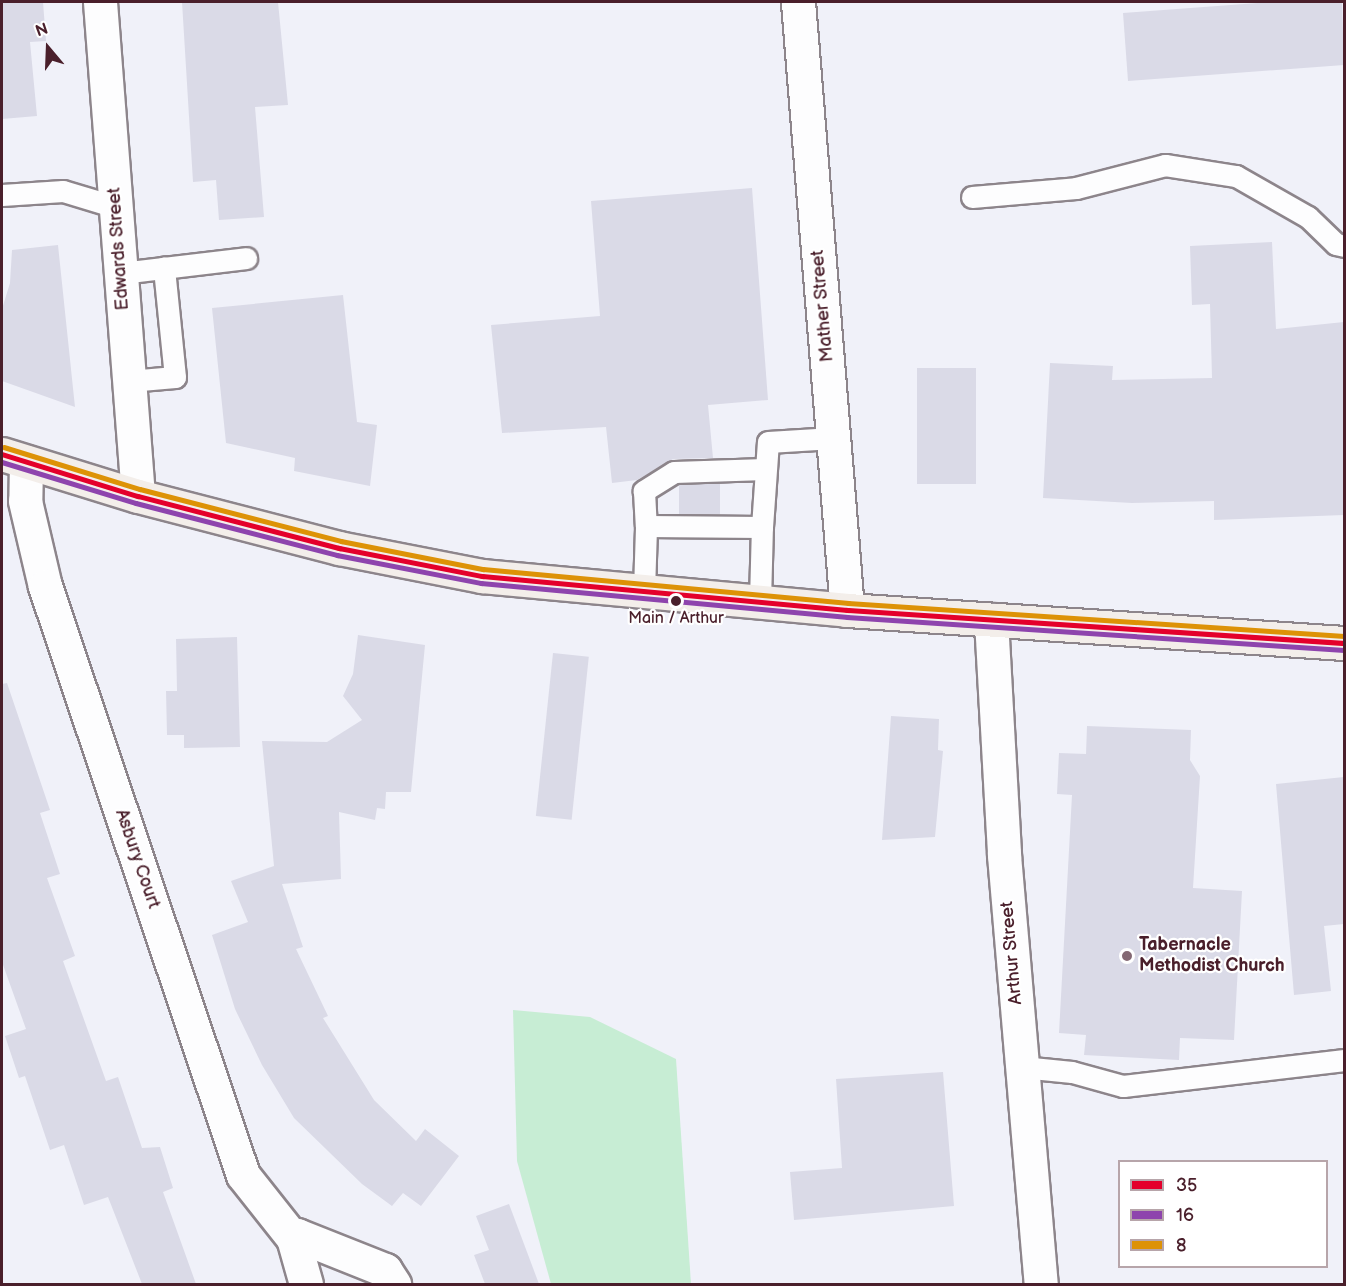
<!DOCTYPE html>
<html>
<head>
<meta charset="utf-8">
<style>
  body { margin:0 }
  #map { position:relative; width:1346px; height:1286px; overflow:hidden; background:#f0f1f9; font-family:"Balsamiq Sans",sans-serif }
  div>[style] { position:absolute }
  .green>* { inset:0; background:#c7edd4 }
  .building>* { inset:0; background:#dadae7; transform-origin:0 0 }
  .roads { filter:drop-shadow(2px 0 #8d858b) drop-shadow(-2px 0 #8d858b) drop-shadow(0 2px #8d858b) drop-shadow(0 -2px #8d858b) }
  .lane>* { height:21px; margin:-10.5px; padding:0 10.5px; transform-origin:10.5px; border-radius:10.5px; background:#fdfdfe }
  .street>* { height:33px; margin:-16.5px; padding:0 16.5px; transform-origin:16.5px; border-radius:16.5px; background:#fdfdfe }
  .primary>* { height:33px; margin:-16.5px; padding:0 16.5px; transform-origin:16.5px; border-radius:16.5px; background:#f3eeea }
  .bus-1>* { height:4.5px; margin:-2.25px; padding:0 2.25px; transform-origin:2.25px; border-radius:2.25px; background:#e4002b }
  .bus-2>* { height:4.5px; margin:-2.25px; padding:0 2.25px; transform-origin:2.25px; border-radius:2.25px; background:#8e44ad }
  .bus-3>* { height:4.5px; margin:-2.25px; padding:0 2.25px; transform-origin:2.25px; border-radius:2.25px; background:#dd9206 }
  .dots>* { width:16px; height:16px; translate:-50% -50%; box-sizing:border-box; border:3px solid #fff; border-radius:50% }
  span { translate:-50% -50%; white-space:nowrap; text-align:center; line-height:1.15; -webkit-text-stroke:4.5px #fff; paint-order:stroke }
  .bus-label { font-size:16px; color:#4a1f2b }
  .street-label { font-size:18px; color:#4a1f2b }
  .poi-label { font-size:18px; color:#4a1f2b; font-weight:700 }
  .left { translate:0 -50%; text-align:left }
  .frame { position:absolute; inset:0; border:3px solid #4a1f2b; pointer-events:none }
  .legend { position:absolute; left:1118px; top:1160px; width:210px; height:108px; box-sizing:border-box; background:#fff; border:2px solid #b7a5aa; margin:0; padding:8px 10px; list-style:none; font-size:18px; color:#4a1f2b }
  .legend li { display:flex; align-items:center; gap:12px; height:30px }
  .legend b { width:30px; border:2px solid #b7a5aa }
  .north { position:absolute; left:18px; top:18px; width:60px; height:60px; -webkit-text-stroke:4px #fff; paint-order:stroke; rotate:341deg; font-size:16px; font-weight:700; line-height:24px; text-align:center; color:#4a1f2b }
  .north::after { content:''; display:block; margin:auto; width:21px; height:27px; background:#4a1f2b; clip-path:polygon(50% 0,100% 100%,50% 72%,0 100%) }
</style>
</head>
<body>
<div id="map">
  <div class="green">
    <i style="clip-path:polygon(513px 1010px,590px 1017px,676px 1059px,691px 1284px,551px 1284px,517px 1161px)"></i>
  </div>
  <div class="building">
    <i style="clip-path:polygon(2px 2px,43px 2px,46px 41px,30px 42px,37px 116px,2px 119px)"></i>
    <i style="clip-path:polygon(182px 2px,278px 2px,288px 105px,255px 107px,264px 217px,219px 220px,216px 180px,193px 182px)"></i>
    <i style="clip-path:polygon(1271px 2px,1342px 2px,1344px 65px,1128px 81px,1123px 13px)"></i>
    <i style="clip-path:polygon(752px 188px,768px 400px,708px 405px,713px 458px,673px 459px,637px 480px,612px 483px,606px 427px,502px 433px,491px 325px,600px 316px,591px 201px)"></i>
    <i style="clip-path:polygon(1272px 242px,1276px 329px,1344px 322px,1344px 515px,1214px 520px,1214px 501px,1132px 503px,1043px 498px,1050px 363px,1113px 366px,1112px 380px,1212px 378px,1210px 304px,1192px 305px,1190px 246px)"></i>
    <i style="clip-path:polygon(58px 245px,75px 407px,2px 381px,2px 309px,10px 283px,12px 250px)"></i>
    <i style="clip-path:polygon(343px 295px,357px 422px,377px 425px,370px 486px,294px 471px,295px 458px,226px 443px,212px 308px)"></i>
    <i style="left:917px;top:368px;width:59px;height:116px"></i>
    <i style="left:720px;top:483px;width:31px;height:41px;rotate:90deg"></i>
    <i style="clip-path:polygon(358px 635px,425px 645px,411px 792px,386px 792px,385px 809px,377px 808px,375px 820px,339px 812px,341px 879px,282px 884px,303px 947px,296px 949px,328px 1016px,323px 1018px,374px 1100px,416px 1141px,425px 1129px,459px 1156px,421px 1206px,403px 1193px,392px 1206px,362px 1184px,294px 1118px,262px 1065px,235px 1009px,212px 935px,248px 922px,231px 881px,274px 866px,262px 741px,327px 742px,362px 720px,343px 696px,353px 674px)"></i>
    <i style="clip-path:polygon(237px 637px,240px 747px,184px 748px,184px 735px,167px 735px,166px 691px,177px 691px,176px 639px)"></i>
    <i style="left:553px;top:653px;width:36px;height:164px;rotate:6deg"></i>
    <i style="clip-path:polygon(7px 683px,50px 810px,40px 813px,60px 874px,47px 878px,75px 956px,63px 961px,106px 1081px,118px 1077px,142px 1148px,160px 1147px,173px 1188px,163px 1192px,196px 1284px,142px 1284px,108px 1197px,84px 1205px,64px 1145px,50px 1150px,25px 1076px,19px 1078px,5px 1036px,26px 1029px,2px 962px,2px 684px)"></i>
    <i style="clip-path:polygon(891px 716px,939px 719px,938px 750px,943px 751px,935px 837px,882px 840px)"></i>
    <i style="clip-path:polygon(1087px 726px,1191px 730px,1190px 760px,1200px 776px,1193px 888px,1242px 891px,1234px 1040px,1180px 1038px,1179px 1060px,1084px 1055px,1086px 1035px,1059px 1033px,1072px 795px,1057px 794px,1059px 753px,1086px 754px)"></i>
    <i style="clip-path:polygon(1344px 777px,1344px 924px,1324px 926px,1331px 991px,1294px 995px,1276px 784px)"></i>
    <i style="clip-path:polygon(943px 1072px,954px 1206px,794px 1220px,790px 1172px,842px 1168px,836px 1079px)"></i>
    <i style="clip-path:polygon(509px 1204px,539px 1284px,485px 1284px,474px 1255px,489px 1250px,476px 1216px)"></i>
  </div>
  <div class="roads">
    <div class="lane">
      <i style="left:2px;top:195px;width:61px;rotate:-3.8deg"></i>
      <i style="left:63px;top:191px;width:55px;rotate:16.8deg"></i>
      <i style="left:972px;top:197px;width:104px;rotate:-4.9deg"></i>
      <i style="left:1076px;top:188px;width:92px;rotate:-14.5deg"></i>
      <i style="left:1165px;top:165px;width:72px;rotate:8.8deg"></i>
      <i style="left:1236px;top:176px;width:83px;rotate:29.7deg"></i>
      <i style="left:1308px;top:217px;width:39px;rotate:44deg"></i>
      <i style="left:1336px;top:244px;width:8px;rotate:14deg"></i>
      <i style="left:121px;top:273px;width:126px;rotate:-6.8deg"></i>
      <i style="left:129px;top:381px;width:46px;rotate:-5deg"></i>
      <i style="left:175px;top:377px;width:110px;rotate:-95.8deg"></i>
      <i style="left:765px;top:469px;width:91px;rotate:178.1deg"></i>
      <i style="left:674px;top:472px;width:36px;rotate:148deg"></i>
      <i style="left:644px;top:491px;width:35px;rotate:87deg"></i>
      <i style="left:646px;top:526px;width:116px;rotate:0.5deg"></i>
      <i style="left:762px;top:527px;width:85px;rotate:-86deg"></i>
      <i style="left:768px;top:442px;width:65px;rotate:-3.5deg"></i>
      <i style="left:644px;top:591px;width:65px;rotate:-88.2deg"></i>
      <i style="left:760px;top:601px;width:74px;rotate:-88.5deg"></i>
      <i style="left:1022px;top:1067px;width:50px;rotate:5.7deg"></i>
      <i style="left:1072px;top:1072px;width:53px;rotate:15.4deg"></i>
      <i style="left:1123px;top:1086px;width:223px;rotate:-6.7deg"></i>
    </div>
    <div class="street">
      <i style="left:100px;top:2px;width:495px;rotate:85.6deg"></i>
      <i style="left:798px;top:2px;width:610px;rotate:85.39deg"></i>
      <i style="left:26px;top:462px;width:39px;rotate:91deg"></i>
      <i style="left:25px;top:501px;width:87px;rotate:76.8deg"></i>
      <i style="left:45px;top:586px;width:621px;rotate:71.42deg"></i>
      <i style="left:243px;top:1175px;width:80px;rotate:51.6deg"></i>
      <i style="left:991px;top:620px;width:235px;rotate:86.8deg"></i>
      <i style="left:1004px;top:855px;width:431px;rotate:85.1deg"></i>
      <i style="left:306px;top:1284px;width:48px;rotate:-105.8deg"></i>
      <i style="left:293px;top:1238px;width:5px;rotate:-37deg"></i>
      <i style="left:297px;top:1235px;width:95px;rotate:21.7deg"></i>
      <i style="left:385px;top:1270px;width:17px;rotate:57deg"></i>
    </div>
    <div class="primary">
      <i style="left:2px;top:454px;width:142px;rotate:17.2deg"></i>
      <i style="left:138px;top:496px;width:208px;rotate:14.5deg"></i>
      <i style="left:339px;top:548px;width:146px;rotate:11.1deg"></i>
      <i style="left:482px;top:576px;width:367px;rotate:5.3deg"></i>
      <i style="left:847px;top:610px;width:498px;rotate:3.8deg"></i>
    </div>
  </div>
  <div class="bus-1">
    <i style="left:2px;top:454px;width:142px;rotate:17.2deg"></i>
    <i style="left:138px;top:496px;width:208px;rotate:14.5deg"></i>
    <i style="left:339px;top:548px;width:146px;rotate:11.1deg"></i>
    <i style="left:482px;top:576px;width:367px;rotate:5.3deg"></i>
    <i style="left:847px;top:610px;width:498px;rotate:3.8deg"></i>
  </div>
  <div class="bus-2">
    <i style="left:2px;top:462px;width:140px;rotate:17deg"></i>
    <i style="left:136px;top:503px;width:208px;rotate:14.5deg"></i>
    <i style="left:337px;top:555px;width:147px;rotate:11deg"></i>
    <i style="left:481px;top:583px;width:368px;rotate:5.3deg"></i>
    <i style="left:847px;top:617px;width:498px;rotate:3.8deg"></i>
  </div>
  <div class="bus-3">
    <i style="left:4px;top:447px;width:142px;rotate:17.2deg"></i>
    <i style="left:140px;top:489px;width:208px;rotate:14.5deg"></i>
    <i style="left:341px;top:541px;width:145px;rotate:11.2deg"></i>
    <i style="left:483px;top:569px;width:367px;rotate:5.3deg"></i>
    <i style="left:848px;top:603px;width:497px;rotate:3.8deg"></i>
  </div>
  <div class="dots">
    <i style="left:676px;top:601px;background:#4a1f2b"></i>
    <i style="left:1127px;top:956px;background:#846873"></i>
  </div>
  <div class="bus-label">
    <span style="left:676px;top:619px">Main / Arthur</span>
  </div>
  <div class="street-label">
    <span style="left:119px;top:249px;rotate:-94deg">Edwards Street</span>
    <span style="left:823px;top:306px;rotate:-95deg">Mather Street</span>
    <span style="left:137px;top:859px;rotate:71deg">Asbury Court</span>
    <span style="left:1012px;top:953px;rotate:-95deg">Arthur Street</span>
  </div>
  <div class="poi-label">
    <span class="left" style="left:1139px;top:956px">Tabernacle<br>Methodist Church</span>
  </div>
  <div class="frame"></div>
  <ul class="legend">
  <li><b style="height:8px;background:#e4002b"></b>35</li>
  <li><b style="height:8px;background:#8e44ad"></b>16</li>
  <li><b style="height:8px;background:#dd9206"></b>8</li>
  </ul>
  <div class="north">N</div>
</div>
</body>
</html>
